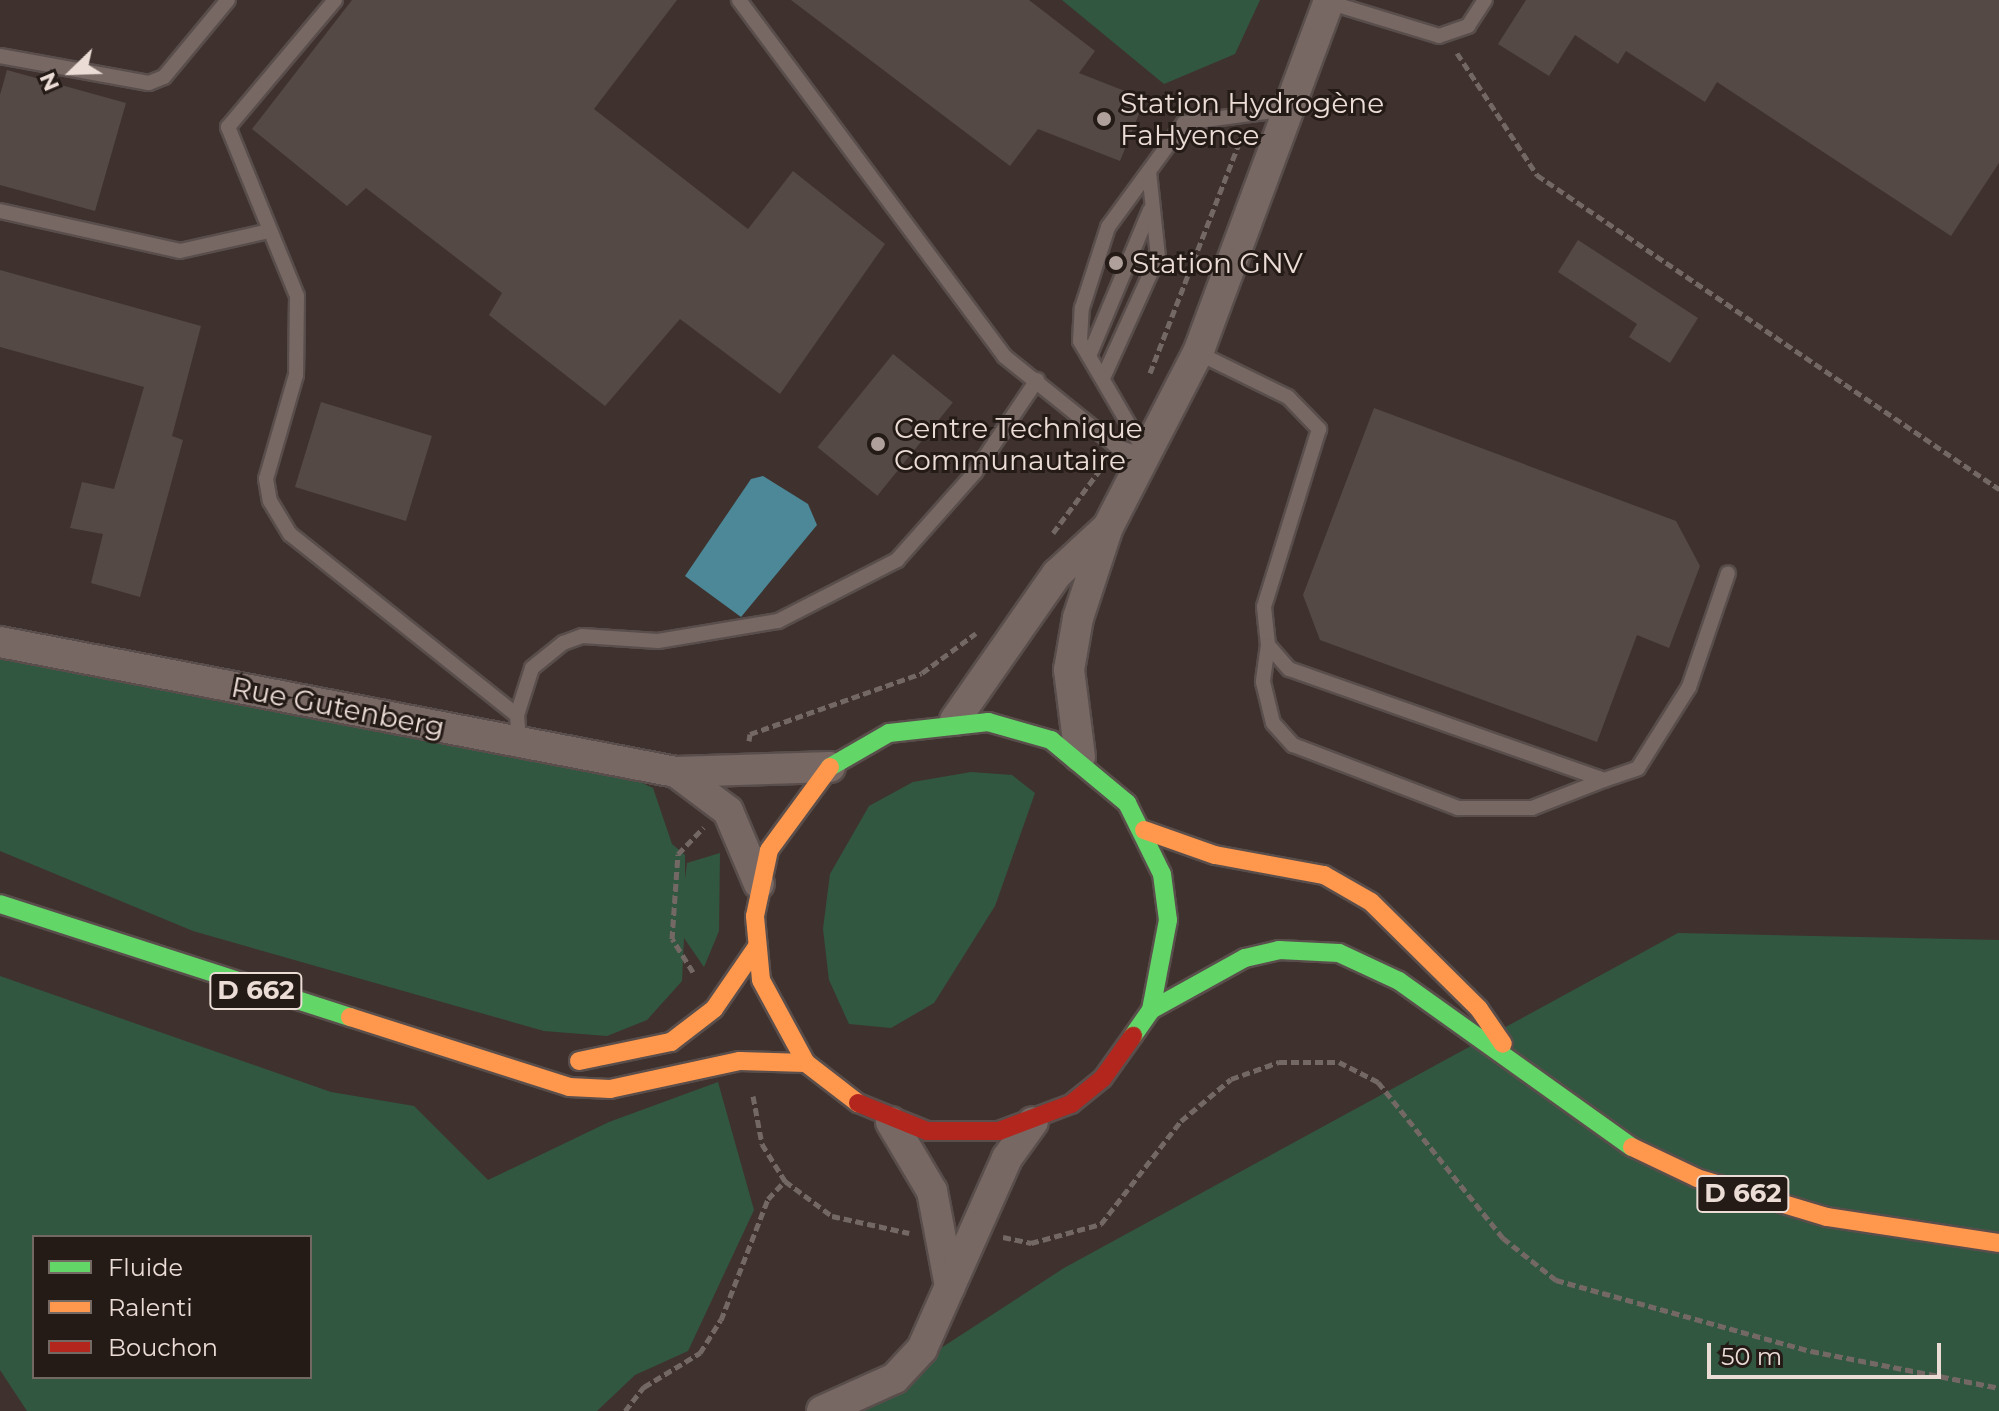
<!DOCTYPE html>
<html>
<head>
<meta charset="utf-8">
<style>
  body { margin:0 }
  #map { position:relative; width:1999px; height:1411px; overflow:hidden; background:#3f322e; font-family:Montserrat,sans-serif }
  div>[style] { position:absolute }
  .green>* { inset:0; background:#315741 }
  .water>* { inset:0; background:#4c8898 }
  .building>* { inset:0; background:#544945; transform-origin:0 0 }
  .path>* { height:5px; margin-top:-2.5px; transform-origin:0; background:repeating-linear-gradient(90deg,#746865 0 8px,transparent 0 12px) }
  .roads { filter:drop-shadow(2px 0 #594e4b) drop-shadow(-2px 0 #594e4b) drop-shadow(0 2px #594e4b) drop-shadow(0 -2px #594e4b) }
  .lane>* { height:14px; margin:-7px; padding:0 7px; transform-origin:7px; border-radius:7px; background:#776864 }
  .street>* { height:30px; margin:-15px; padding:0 15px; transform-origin:15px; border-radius:15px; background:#776864 }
  .fast>* { height:18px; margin:-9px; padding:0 9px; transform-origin:9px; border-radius:9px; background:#63d668 }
  .slow>* { height:18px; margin:-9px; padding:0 9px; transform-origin:9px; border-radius:9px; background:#ff974d }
  .jam>* { height:18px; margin:-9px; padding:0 9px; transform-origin:9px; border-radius:9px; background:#b3261e }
  .dots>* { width:22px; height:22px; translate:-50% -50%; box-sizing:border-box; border:4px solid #241a16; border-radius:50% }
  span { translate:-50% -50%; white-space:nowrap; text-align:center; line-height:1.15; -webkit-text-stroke:6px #241a16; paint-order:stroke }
  .shield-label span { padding:2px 6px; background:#241a16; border:2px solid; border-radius:6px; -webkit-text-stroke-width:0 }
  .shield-label { font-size:26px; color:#ebdcd6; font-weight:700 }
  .poi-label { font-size:28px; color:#ebdcd6 }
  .left { translate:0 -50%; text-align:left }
  .street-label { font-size:28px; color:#ebdcd6 }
  .legend { position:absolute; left:32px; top:1235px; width:280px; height:144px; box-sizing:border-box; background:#241a16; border:2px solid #746863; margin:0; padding:10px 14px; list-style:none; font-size:24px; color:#ebdcd6 }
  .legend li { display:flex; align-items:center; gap:16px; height:40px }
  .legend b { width:40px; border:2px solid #746863 }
  .north { position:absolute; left:32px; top:32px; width:80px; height:80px; -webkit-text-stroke:6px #241a16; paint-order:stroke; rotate:247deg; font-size:22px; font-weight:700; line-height:32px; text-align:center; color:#ebdcd6 }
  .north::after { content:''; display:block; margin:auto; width:28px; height:36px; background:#ebdcd6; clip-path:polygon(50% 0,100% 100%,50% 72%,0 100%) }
  .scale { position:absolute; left:1707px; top:1343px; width:234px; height:36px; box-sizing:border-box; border:4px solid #ebdcd6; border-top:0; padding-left:10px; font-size:24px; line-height:28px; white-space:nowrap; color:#ebdcd6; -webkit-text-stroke:6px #241a16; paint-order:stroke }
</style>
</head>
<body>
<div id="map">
  <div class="green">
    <i style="clip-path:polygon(1062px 0,1260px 0,1235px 54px,1164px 84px)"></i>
    <i style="clip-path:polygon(0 654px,621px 773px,653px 788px,672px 844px,685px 855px,685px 879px,687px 863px,720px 853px,719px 931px,704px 967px,684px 938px,682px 981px,647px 1020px,607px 1036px,544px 1031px,193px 931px,0 851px)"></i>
    <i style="clip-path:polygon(971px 772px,1012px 775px,1035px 793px,995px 906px,934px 1003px,891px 1028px,849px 1024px,829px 980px,823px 929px,830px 874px,869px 806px,913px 782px)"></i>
    <i style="clip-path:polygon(1678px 933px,1999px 940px,1999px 1411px,844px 1411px,1064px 1268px)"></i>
    <i style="clip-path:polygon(evenodd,0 976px,331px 1092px,414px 1106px,488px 1180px,609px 1122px,718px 1082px,754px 1210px,688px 1351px,635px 1375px,597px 1411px,27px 1411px,0 1370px,0 976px,34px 1237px,310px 1237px,310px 1377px,34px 1377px,34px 1237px)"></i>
  </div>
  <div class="water">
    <i style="clip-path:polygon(763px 476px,808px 504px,817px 525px,741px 617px,685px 576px,751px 479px)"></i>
  </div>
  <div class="building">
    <i style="clip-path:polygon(352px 0,677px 0,594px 109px,748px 229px,793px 171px,885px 244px,780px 394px,680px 319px,605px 406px,489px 315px,502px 293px,366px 188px,347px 206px,252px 129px)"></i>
    <i style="clip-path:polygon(791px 0,1029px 0,1095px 51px,1079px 73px,1145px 99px,1120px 161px,1038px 129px,1010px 166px)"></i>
    <i style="clip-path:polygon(1526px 0,1999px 0,1999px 163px,1951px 236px,1717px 82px,1705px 102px,1626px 51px,1618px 64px,1575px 35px,1549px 76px,1498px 44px)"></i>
    <i style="clip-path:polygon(7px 70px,126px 103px,95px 211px,0 185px,0 95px)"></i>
    <i style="clip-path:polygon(1578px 240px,1698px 318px,1670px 363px,1629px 337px,1637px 324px,1558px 272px)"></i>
    <i style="clip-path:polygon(0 270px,201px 326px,172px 436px,183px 440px,140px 597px,91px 583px,103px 534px,70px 528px,82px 482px,114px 489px,144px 387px,0 347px)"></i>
    <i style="left:893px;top:354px;width:77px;height:120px;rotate:39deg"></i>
    <i style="left:321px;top:402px;width:116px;height:89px;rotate:17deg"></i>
    <i style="clip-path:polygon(1374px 408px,1676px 521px,1700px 566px,1669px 648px,1637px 635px,1597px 742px,1320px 640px,1303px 595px)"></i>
  </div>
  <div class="path">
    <i style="left:1457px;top:53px;width:146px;rotate:56.7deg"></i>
    <i style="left:1537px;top:175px;width:559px;rotate:34.2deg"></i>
    <i style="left:1150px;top:373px;width:254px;rotate:-68.8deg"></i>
    <i style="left:1053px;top:533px;width:82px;rotate:-53.4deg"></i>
    <i style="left:749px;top:741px;width:7px;rotate:-82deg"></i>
    <i style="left:750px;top:734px;width:182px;rotate:-19.5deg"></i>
    <i style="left:922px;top:673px;width:67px;rotate:-36.5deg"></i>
    <i style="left:693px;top:972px;width:39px;rotate:-122deg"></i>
    <i style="left:672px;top:939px;width:85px;rotate:-86deg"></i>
    <i style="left:678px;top:854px;width:37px;rotate:-46deg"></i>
    <i style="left:753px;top:1096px;width:49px;rotate:79.4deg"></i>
    <i style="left:762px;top:1144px;width:44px;rotate:58.1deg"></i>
    <i style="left:785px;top:1181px;width:59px;rotate:36.7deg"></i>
    <i style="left:832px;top:1216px;width:79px;rotate:12.4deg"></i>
    <i style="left:1003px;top:1237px;width:29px;rotate:12deg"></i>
    <i style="left:1031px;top:1243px;width:73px;rotate:-15.2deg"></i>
    <i style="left:1101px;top:1224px;width:130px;rotate:-52.2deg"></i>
    <i style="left:1181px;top:1121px;width:65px;rotate:-40deg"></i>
    <i style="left:1231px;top:1079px;width:51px;rotate:-19.5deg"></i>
    <i style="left:1279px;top:1062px;width:60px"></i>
    <i style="left:1339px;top:1062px;width:44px;rotate:27.1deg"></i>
    <i style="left:1378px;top:1082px;width:200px;rotate:51.3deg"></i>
    <i style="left:1503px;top:1238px;width:68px;rotate:38.4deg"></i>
    <i style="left:1556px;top:1280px;width:265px;rotate:15.6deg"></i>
    <i style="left:1811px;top:1351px;width:192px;rotate:11.1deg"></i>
    <i style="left:625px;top:1411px;width:31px;rotate:-52deg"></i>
    <i style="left:644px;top:1387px;width:66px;rotate:-31.3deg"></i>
    <i style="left:700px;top:1353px;width:39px;rotate:-58deg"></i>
    <i style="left:721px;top:1320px;width:130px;rotate:-68.8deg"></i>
    <i style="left:768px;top:1199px;width:25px;rotate:-47deg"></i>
  </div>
  <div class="roads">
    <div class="lane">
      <i style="left:335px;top:0;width:166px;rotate:130.1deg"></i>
      <i style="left:228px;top:127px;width:183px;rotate:67.8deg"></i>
      <i style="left:297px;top:296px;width:79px;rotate:90.7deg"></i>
      <i style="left:296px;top:375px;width:108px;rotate:106.1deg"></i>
      <i style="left:266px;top:479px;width:22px;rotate:80deg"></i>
      <i style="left:270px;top:501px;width:39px;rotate:59deg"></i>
      <i style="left:290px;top:534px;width:290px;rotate:38.6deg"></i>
      <i style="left:739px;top:0;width:444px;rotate:53.3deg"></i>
      <i style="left:1004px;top:356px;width:145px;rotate:38.8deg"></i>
      <i style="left:1117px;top:447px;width:33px;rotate:18deg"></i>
      <i style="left:1328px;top:2px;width:116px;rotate:17deg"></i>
      <i style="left:1439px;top:36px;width:31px;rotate:-19deg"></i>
      <i style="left:1468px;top:26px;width:31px;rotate:-57deg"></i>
      <i style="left:0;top:56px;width:151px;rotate:10.3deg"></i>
      <i style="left:149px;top:83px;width:16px;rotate:-22deg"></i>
      <i style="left:164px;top:77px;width:100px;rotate:-50.3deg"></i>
      <i style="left:0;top:211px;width:184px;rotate:12.5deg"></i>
      <i style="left:180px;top:251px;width:87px;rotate:-12.6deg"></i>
      <i style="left:1198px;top:353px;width:100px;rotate:26.1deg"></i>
      <i style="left:1288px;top:397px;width:45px;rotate:45.9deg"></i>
      <i style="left:1319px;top:429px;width:186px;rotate:107.2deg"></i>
      <i style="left:1264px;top:607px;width:38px;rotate:84deg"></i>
      <i style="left:1268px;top:645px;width:32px;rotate:49deg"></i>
      <i style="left:1289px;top:669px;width:334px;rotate:19.4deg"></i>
      <i style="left:1604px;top:780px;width:36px;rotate:-19deg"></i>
      <i style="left:1638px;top:768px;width:96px;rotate:-57.8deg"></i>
      <i style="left:1689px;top:687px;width:120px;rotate:-71.1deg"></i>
      <i style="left:1089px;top:356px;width:158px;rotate:-67.3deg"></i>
      <i style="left:1103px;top:378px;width:133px;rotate:-65.6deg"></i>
      <i style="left:1158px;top:257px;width:85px;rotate:-96deg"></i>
      <i style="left:1146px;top:454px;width:131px;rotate:-120.3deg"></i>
      <i style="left:1080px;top:341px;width:33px;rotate:-87deg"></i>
      <i style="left:1082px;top:308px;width:85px;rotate:-72.2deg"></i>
      <i style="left:1108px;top:227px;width:129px;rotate:-53.8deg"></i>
      <i style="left:1184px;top:123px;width:105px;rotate:-7.7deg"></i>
      <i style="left:1268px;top:645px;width:37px;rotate:98deg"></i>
      <i style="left:1263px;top:682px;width:42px;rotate:76.3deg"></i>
      <i style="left:1273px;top:723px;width:30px;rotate:48deg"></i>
      <i style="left:1293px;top:745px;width:177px;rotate:20.9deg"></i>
      <i style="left:1458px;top:808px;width:74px"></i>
      <i style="left:1532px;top:808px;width:77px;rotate:-21.3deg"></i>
      <i style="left:519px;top:743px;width:28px;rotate:-94deg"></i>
      <i style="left:517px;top:715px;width:49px;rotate:-72.3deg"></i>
      <i style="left:532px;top:668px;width:40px;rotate:-39deg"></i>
      <i style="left:563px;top:643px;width:20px;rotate:-20deg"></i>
      <i style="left:582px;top:636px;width:76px;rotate:3.8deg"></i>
      <i style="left:658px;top:641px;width:122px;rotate:-9.5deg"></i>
      <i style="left:778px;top:621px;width:134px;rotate:-27.1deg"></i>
      <i style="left:897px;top:560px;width:118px;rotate:-48.4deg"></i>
      <i style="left:975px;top:472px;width:111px;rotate:-56deg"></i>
    </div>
    <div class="street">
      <i style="left:0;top:642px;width:688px;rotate:10.89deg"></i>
      <i style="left:676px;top:772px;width:154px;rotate:-1.9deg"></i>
      <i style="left:955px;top:720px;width:178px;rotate:-55.1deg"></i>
      <i style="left:1057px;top:574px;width:67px;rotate:-42.6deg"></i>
      <i style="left:1080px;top:757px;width:88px;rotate:-97.2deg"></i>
      <i style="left:1069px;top:670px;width:53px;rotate:-80.2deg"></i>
      <i style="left:1078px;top:618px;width:96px;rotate:-71.8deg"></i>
      <i style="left:1108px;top:527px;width:196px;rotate:-62.7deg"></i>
      <i style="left:1198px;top:353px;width:377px;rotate:-69.6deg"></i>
      <i style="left:676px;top:772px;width:65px;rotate:36.9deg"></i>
      <i style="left:728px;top:811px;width:79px;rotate:67deg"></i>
      <i style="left:891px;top:1122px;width:80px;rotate:59.3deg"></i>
      <i style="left:932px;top:1191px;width:97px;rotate:79.3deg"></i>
      <i style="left:822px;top:1411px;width:80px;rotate:-24.3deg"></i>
      <i style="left:895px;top:1378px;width:40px;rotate:-47deg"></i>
      <i style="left:922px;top:1349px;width:209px;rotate:-66deg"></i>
      <i style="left:1007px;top:1158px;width:44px;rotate:-54.2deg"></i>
    </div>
    <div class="fast">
      <i style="left:830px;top:767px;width:68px;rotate:-30deg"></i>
      <i style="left:889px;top:733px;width:100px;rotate:-6.3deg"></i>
      <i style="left:988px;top:722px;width:66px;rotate:15.9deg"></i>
      <i style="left:1051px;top:740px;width:99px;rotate:39.7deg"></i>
      <i style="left:1127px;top:803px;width:79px;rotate:63.8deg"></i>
      <i style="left:1162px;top:874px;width:46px;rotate:82.6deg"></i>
      <i style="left:1168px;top:920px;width:92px;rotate:100.7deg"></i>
      <i style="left:1151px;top:1010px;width:32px;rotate:125deg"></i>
      <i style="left:0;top:904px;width:368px;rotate:17.9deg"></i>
      <i style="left:1151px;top:1010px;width:107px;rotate:-29deg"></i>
      <i style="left:1245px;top:958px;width:35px;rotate:-13deg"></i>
      <i style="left:1279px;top:950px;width:60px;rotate:2.9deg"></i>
      <i style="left:1339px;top:953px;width:66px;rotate:25deg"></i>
      <i style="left:1399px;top:981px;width:286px;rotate:35.5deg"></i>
    </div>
    <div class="slow">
      <i style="left:1144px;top:830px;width:75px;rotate:19.4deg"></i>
      <i style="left:1215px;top:855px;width:111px;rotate:10.4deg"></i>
      <i style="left:1324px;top:875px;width:54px;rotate:29.9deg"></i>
      <i style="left:1371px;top:902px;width:152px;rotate:44.7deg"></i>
      <i style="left:1479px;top:1009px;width:42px;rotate:55.6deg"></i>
      <i style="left:350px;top:1017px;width:230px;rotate:17.7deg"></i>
      <i style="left:569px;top:1087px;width:41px;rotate:2.8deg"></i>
      <i style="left:610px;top:1089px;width:133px;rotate:-12.2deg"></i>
      <i style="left:740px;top:1061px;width:66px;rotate:1.7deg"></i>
      <i style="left:806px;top:1063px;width:66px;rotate:37.6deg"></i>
      <i style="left:579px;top:1061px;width:94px;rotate:-11.7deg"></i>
      <i style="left:671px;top:1042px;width:54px;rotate:-37.5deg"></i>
      <i style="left:714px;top:1009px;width:74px;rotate:-55.5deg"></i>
      <i style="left:806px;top:1063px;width:94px;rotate:-118.5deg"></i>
      <i style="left:761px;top:980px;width:64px;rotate:-95.4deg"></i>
      <i style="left:755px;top:916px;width:67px;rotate:-78deg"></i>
      <i style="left:769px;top:850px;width:103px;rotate:-53.7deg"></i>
      <i style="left:1632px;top:1147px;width:72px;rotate:25.5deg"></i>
      <i style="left:1697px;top:1178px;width:136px;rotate:16.7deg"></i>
      <i style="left:1827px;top:1217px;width:174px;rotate:8.6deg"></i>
    </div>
    <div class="jam">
      <i style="left:858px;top:1103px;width:74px;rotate:22.1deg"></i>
      <i style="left:927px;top:1131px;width:72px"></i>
      <i style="left:999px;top:1131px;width:77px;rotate:-20.6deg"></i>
      <i style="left:1071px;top:1104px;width:41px;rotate:-39.1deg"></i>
      <i style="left:1103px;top:1078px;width:52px;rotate:-54.5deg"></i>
    </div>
  </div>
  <div class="dots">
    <i style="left:1104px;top:119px;background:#afa09b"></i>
    <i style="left:1116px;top:263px;background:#afa09b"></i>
    <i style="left:878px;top:444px;background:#afa09b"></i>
  </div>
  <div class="shield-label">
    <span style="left:256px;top:991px">D 662</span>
    <span style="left:1743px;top:1194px">D 662</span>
  </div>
  <div class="poi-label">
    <span class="left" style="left:1120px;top:119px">Station Hydrogène<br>FaHyence</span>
    <span class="left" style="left:1132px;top:263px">Station GNV</span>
    <span class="left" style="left:894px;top:444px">Centre Technique<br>Communautaire</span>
  </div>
  <div class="street-label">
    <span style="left:338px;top:707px;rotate:11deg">Rue Gutenberg</span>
  </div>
  <ul class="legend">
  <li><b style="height:10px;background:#63d668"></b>Fluide</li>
  <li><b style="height:10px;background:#ff974d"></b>Ralenti</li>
  <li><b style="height:10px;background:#b3261e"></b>Bouchon</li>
  </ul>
  <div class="north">N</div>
  <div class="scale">50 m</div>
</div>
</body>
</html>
